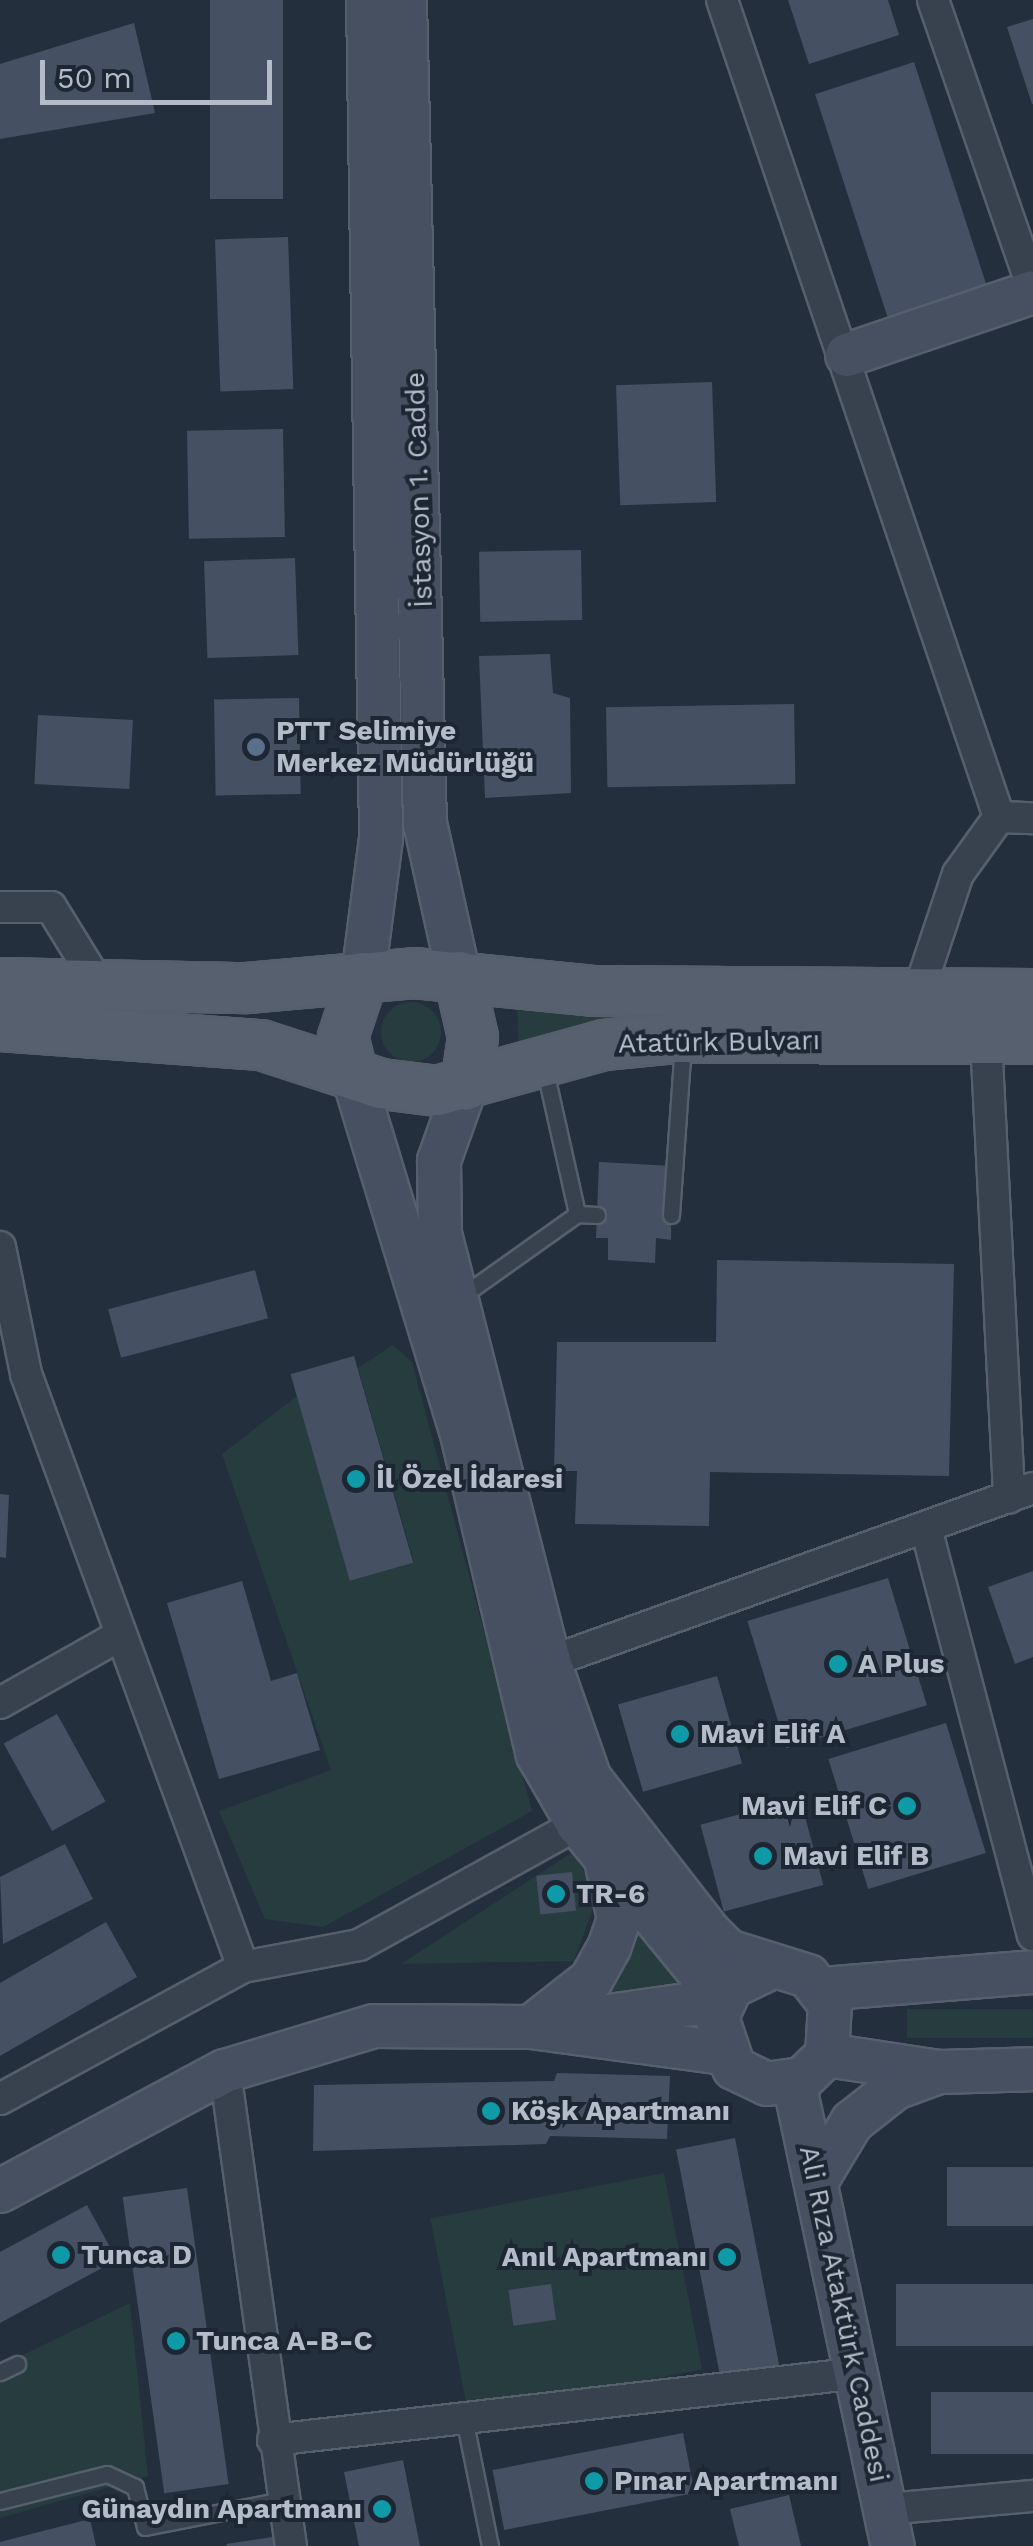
<!DOCTYPE html>
<html>
<head>
<meta charset="utf-8">
<style>
  body { margin:0 }
  #map { position:relative; width:1033px; height:2546px; overflow:hidden; background:#242f3e; font-family:"Work Sans",sans-serif }
  div>[style] { position:absolute }
  .green>* { inset:0; background:#263c3f; transform-origin:0 0 }
  .round { border-radius:50% }
  .building>* { inset:0; background:#455162; transform-origin:0 0 }
  .roads { filter:drop-shadow(2px 0 #565f6c) drop-shadow(-2px 0 #565f6c) drop-shadow(0 2px #565f6c) drop-shadow(0 -2px #565f6c) }
  .lane>* { height:15px; margin:-7.5px; padding:0 7.5px; transform-origin:7.5px; border-radius:7.5px; background:#38414e }
  .street>* { height:30px; margin:-15px; padding:0 15px; transform-origin:15px; border-radius:15px; background:#38414e }
  .secondary>* { height:42px; margin:-21px; padding:0 21px; transform-origin:21px; border-radius:21px; background:#465061 }
  .primary>* { height:48px; margin:-24px; padding:0 24px; transform-origin:24px; border-radius:24px; background:#56606e }
  .dots>* { width:28px; height:28px; translate:-50% -50%; box-sizing:border-box; border:5px solid #1d2633; border-radius:50% }
  span { translate:-50% -50%; white-space:nowrap; text-align:center; line-height:1.15; -webkit-text-stroke:8px #1d2633; paint-order:stroke }
  .street-label { font-size:28px; color:#b4bcc9 }
  .poi-label { font-size:28px; color:#b4bcc9; font-weight:700 }
  .left { translate:0 -50%; text-align:left }
  .right { translate:-100% -50%; text-align:right }
  .scale { position:absolute; left:40px; top:60px; width:232px; height:45px; box-sizing:border-box; border:5px solid #b4bcc9; border-top:0; padding-left:12px; font-size:30px; line-height:35px; white-space:nowrap; color:#b4bcc9; -webkit-text-stroke:8px #1d2633; paint-order:stroke }
</style>
</head>
<body>
<div id="map">
  <div class="green">
    <i class="round" style="left:381px;top:1002px;width:60px;height:60px"></i>
    <i style="clip-path:polygon(517px 1005px,640px 1011px,640px 1022px,519px 1049px)"></i>
    <i style="clip-path:polygon(393px 1345px,412px 1362px,532px 1811px,323px 1927px,265px 1919px,219px 1811px,331px 1770px,222px 1454px,297px 1396px,351px 1580px,414px 1562px,358px 1368px)"></i>
    <i style="clip-path:polygon(573px 1852px,598px 1895px,574px 1961px,401px 1964px)"></i>
    <i style="clip-path:polygon(634px 1929px,682px 1986px,609px 1996px)"></i>
    <i style="left:1033px;top:2009px;width:29px;height:126px;rotate:90deg"></i>
    <i style="left:664px;top:2173px;width:200px;height:238px;rotate:79deg"></i>
    <i style="clip-path:polygon(130px 2303px,148px 2476px,0 2518px,0 2366px)"></i>
  </div>
  <div class="building">
    <i style="left:210px;top:0;width:73px;height:199px"></i>
    <i style="clip-path:polygon(788px 0,888px 0,899px 35px,809px 64px)"></i>
    <i style="clip-path:polygon(1033px 19px,1033px 104px,1032px 104px,1007px 27px)"></i>
    <i style="clip-path:polygon(134px 23px,155px 113px,0 139px,0 64px)"></i>
    <i style="left:914px;top:62px;width:236px;height:104px;rotate:72deg"></i>
    <i style="left:288px;top:237px;width:152px;height:73px;rotate:88deg"></i>
    <i style="left:712px;top:382px;width:120px;height:96px;rotate:88deg"></i>
    <i style="left:283px;top:429px;width:108px;height:96px;rotate:89deg"></i>
    <i style="left:581px;top:550px;width:70px;height:102px;rotate:89deg"></i>
    <i style="left:295px;top:558px;width:97px;height:91px;rotate:88deg"></i>
    <i style="clip-path:polygon(550px 654px,553px 693px,570px 698px,571px 793px,485px 798px,479px 656px)"></i>
    <i style="left:299px;top:698px;width:96px;height:85px;rotate:89deg"></i>
    <i style="left:794px;top:704px;width:80px;height:188px;rotate:89deg"></i>
    <i style="left:38px;top:715px;width:95px;height:69px;rotate:3deg"></i>
    <i style="clip-path:polygon(599px 1162px,672px 1166px,671px 1240px,656px 1238px,655px 1263px,608px 1260px,608px 1238px,596px 1238px)"></i>
    <i style="clip-path:polygon(717px 1260px,954px 1264px,949px 1476px,710px 1472px,709px 1526px,575px 1524px,577px 1471px,554px 1471px,557px 1342px,716px 1342px)"></i>
    <i style="left:255px;top:1270px;width:50px;height:152px;rotate:75deg"></i>
    <i style="left:354px;top:1356px;width:215px;height:66px;rotate:74deg"></i>
    <i style="clip-path:polygon(0 1494px,9px 1495px,6px 1558px,0 1557px)"></i>
    <i style="clip-path:polygon(1033px 1571px,1033px 1657px,1015px 1664px,988px 1587px)"></i>
    <i style="left:888px;top:1578px;width:133px;height:147px;rotate:73deg"></i>
    <i style="clip-path:polygon(242px 1581px,271px 1681px,297px 1673px,320px 1750px,219px 1779px,167px 1603px)"></i>
    <i style="left:717px;top:1676px;width:91px;height:103px;rotate:74deg"></i>
    <i style="left:57px;top:1714px;width:100px;height:61px;rotate:61deg"></i>
    <i style="left:946px;top:1723px;width:136px;height:123px;rotate:73deg"></i>
    <i style="left:800px;top:1798px;width:90px;height:103px;rotate:75deg"></i>
    <i style="clip-path:polygon(65px 1844px,93px 1899px,3px 1944px,0 1877px)"></i>
    <i style="left:572px;top:1872px;width:39px;height:36px;rotate:84deg"></i>
    <i style="clip-path:polygon(106px 1922px,137px 1977px,0 2056px,0 1983px)"></i>
    <i style="clip-path:polygon(557px 2073px,670px 2076px,667px 2139px,550px 2136px,546px 2144px,313px 2151px,314px 2085px,554px 2081px)"></i>
    <i style="left:735px;top:2138px;width:231px;height:60px;rotate:79deg"></i>
    <i style="left:1033px;top:2167px;width:59px;height:86px;rotate:90deg"></i>
    <i style="left:187px;top:2188px;width:299px;height:65px;rotate:82deg"></i>
    <i style="clip-path:polygon(87px 2205px,117px 2260px,0 2323px,0 2252px)"></i>
    <i style="left:551px;top:2284px;width:36px;height:43px;rotate:82deg"></i>
    <i style="left:1033px;top:2284px;width:62px;height:137px;rotate:90deg"></i>
    <i style="left:1033px;top:2392px;width:62px;height:102px;rotate:90deg"></i>
    <i style="left:683px;top:2433px;width:61px;height:194px;rotate:79deg"></i>
    <i style="clip-path:polygon(403px 2460px,420px 2546px,359px 2546px,344px 2472px)"></i>
    <i style="clip-path:polygon(789px 2495px,801px 2546px,739px 2546px,730px 2509px)"></i>
    <i style="clip-path:polygon(90px 2519px,96px 2546px,0 2546px,0 2542px)"></i>
    <i style="clip-path:polygon(273px 2537px,275px 2546px,227px 2546px,226px 2544px)"></i>
  </div>
  <div class="roads">
    <div class="lane">
      <i style="left:544px;top:1066px;width:152px;rotate:77.4deg"></i>
      <i style="left:671px;top:1215px;width:170px;rotate:-86deg"></i>
      <i style="left:459px;top:1298px;width:145px;rotate:-35.4deg"></i>
      <i style="left:577px;top:1214px;width:20px;rotate:3deg"></i>
      <i style="left:0;top:2372px;width:19px;rotate:-25deg"></i>
      <i style="left:464px;top:2418px;width:131px;rotate:78.5deg"></i>
      <i style="left:0;top:2501px;width:110px;rotate:-14.2deg"></i>
      <i style="left:107px;top:2474px;width:31px;rotate:25deg"></i>
      <i style="left:135px;top:2487px;width:41px;rotate:76deg"></i>
      <i style="left:145px;top:2527px;width:141px;rotate:-11.1deg"></i>
    </div>
    <div class="street">
      <i style="left:722px;top:0;width:863px;rotate:71.27deg"></i>
      <i style="left:933px;top:0;width:306px;rotate:70.9deg"></i>
      <i style="left:999px;top:817px;width:34px;rotate:2deg"></i>
      <i style="left:0;top:907px;width:51px"></i>
      <i style="left:51px;top:907px;width:92px;rotate:58.4deg"></i>
      <i style="left:918px;top:994px;width:126px;rotate:-71.6deg"></i>
      <i style="left:958px;top:874px;width:70px;rotate:-54.3deg"></i>
      <i style="left:986px;top:1039px;width:459px;rotate:87.1deg"></i>
      <i style="left:0;top:1247px;width:130px;rotate:78.4deg"></i>
      <i style="left:26px;top:1374px;width:631px;rotate:69.9deg"></i>
      <i style="left:926px;top:1528px;width:421px;rotate:75.3deg"></i>
      <i style="left:549px;top:1662px;width:514px;rotate:-19.77deg"></i>
      <i style="left:0;top:1703px;width:137px;rotate:-29.4deg"></i>
      <i style="left:225px;top:2071px;width:480px;rotate:82.1deg"></i>
      <i style="left:0;top:2099px;width:277px;rotate:-28.5deg"></i>
      <i style="left:243px;top:1967px;width:118px;rotate:-10.7deg"></i>
      <i style="left:359px;top:1945px;width:250px;rotate:-28.9deg"></i>
      <i style="left:273px;top:2440px;width:590px;rotate:-6.52deg"></i>
      <i style="left:886px;top:2509px;width:148px;rotate:-5.1deg"></i>
    </div>
    <div class="secondary">
      <i style="left:405px;top:0;width:823px;rotate:88.61deg"></i>
      <i style="left:425px;top:823px;width:157px;rotate:77.5deg"></i>
      <i style="left:847px;top:355px;width:196px;rotate:-18.7deg"></i>
      <i style="left:363px;top:977px;width:140px;rotate:-82.6deg"></i>
      <i style="left:381px;top:838px;width:838px;rotate:-90.89deg"></i>
      <i style="left:352px;top:1072px;width:374px;rotate:73.1deg"></i>
      <i style="left:461px;top:1430px;width:334px;rotate:76.7deg"></i>
      <i style="left:538px;top:1755px;width:80px;rotate:59.9deg"></i>
      <i style="left:578px;top:1824px;width:227px;rotate:50.7deg"></i>
      <i style="left:466px;top:1085px;width:81px;rotate:109.6deg"></i>
      <i style="left:439px;top:1161px;width:73px;rotate:89.2deg"></i>
      <i style="left:440px;top:1234px;width:442px;rotate:75.7deg"></i>
      <i style="left:549px;top:1662px;width:124px;rotate:70.7deg"></i>
      <i style="left:590px;top:1779px;width:194px;rotate:52.1deg"></i>
      <i style="left:709px;top:1932px;width:27px;rotate:45deg"></i>
      <i style="left:728px;top:1951px;width:84px;rotate:17.4deg"></i>
      <i style="left:808px;top:1976px;width:36px;rotate:52deg"></i>
      <i style="left:830px;top:2004px;width:51px;rotate:93.4deg"></i>
      <i style="left:827px;top:2055px;width:35px;rotate:136deg"></i>
      <i style="left:802px;top:2079px;width:35px;rotate:172deg"></i>
      <i style="left:767px;top:2084px;width:37px;rotate:-154deg"></i>
      <i style="left:734px;top:2068px;width:54px;rotate:-108.4deg"></i>
      <i style="left:717px;top:2017px;width:33px;rotate:-65deg"></i>
      <i style="left:731px;top:1987px;width:46px;rotate:-26deg"></i>
      <i style="left:822px;top:1989px;width:212px;rotate:-4.6deg"></i>
      <i style="left:581px;top:2020px;width:142px;rotate:-8.1deg"></i>
      <i style="left:531px;top:2027px;width:76px;rotate:-38.1deg"></i>
      <i style="left:591px;top:1980px;width:37px;rotate:-61deg"></i>
      <i style="left:609px;top:1948px;width:31px;rotate:-71deg"></i>
      <i style="left:619px;top:1919px;width:55px;rotate:-102.5deg"></i>
      <i style="left:827px;top:2055px;width:113px;rotate:8.6deg"></i>
      <i style="left:939px;top:2072px;width:94px;rotate:-1.8deg"></i>
      <i style="left:794px;top:2082px;width:474px;rotate:78deg"></i>
      <i style="left:817px;top:2180px;width:68px;rotate:-58.9deg"></i>
      <i style="left:852px;top:2122px;width:55px;rotate:-38.3deg"></i>
      <i style="left:895px;top:2088px;width:47px;rotate:-20deg"></i>
      <i style="left:0;top:2191px;width:255px;rotate:-28.1deg"></i>
      <i style="left:225px;top:2071px;width:156px;rotate:-16.8deg"></i>
      <i style="left:374px;top:2026px;width:157px;rotate:0.4deg"></i>
      <i style="left:531px;top:2027px;width:194px;rotate:7.7deg"></i>
    </div>
    <div class="primary">
      <i style="left:459px;top:976px;width:63px;rotate:77.1deg"></i>
      <i style="left:473px;top:1037px;width:49px;rotate:98.3deg"></i>
      <i style="left:0;top:983px;width:247px;rotate:1.2deg"></i>
      <i style="left:247px;top:988px;width:168px;rotate:-5.1deg"></i>
      <i style="left:414px;top:973px;width:180px;rotate:5.7deg"></i>
      <i style="left:593px;top:991px;width:440px;rotate:0.4deg"></i>
      <i style="left:0;top:1026px;width:262px;rotate:4.2deg"></i>
      <i style="left:261px;top:1045px;width:126px;rotate:18deg"></i>
      <i style="left:381px;top:1084px;width:56px;rotate:7.1deg"></i>
      <i style="left:437px;top:1091px;width:173px;rotate:-15.4deg"></i>
      <i style="left:604px;top:1045px;width:71px;rotate:-5.6deg"></i>
      <i style="left:675px;top:1038px;width:358px;rotate:0.2deg"></i>
      <i style="left:352px;top:1072px;width:36px;rotate:-104deg"></i>
      <i style="left:343px;top:1037px;width:63px;rotate:-71.6deg"></i>
    </div>
  </div>
  <div class="dots">
    <i style="left:256px;top:747px;background:#5c6f8a"></i>
    <i style="left:356px;top:1479px;background:#0f9aa8"></i>
    <i style="left:838px;top:1664px;background:#0f9aa8"></i>
    <i style="left:680px;top:1734px;background:#0f9aa8"></i>
    <i style="left:907px;top:1806px;background:#0f9aa8"></i>
    <i style="left:763px;top:1856px;background:#0f9aa8"></i>
    <i style="left:556px;top:1894px;background:#0f9aa8"></i>
    <i style="left:491px;top:2111px;background:#0f9aa8"></i>
    <i style="left:61px;top:2255px;background:#0f9aa8"></i>
    <i style="left:727px;top:2257px;background:#0f9aa8"></i>
    <i style="left:176px;top:2341px;background:#0f9aa8"></i>
    <i style="left:594px;top:2481px;background:#0f9aa8"></i>
    <i style="left:382px;top:2509px;background:#0f9aa8"></i>
  </div>
  <div class="street-label">
    <span style="left:419px;top:490px;rotate:-92deg">İstasyon 1. Cadde</span>
    <span style="left:719px;top:1042px;rotate:-1deg">Atatürk Bulvarı</span>
    <span style="left:844px;top:2314px;rotate:78deg">Ali Rıza Ataktürk Caddesi</span>
  </div>
  <div class="poi-label">
    <span class="left" style="left:276px;top:747px">PTT Selimiye<br>Merkez Müdürlüğü</span>
    <span class="left" style="left:376px;top:1479px">İl Özel İdaresi</span>
    <span class="left" style="left:858px;top:1664px">A Plus</span>
    <span class="left" style="left:700px;top:1734px">Mavi Elif A</span>
    <span class="right" style="left:887px;top:1806px">Mavi Elif C</span>
    <span class="left" style="left:783px;top:1856px">Mavi Elif B</span>
    <span class="left" style="left:576px;top:1894px">TR-6</span>
    <span class="left" style="left:511px;top:2111px">Köşk Apartmanı</span>
    <span class="left" style="left:81px;top:2255px">Tunca D</span>
    <span class="right" style="left:707px;top:2257px">Anıl Apartmanı</span>
    <span class="left" style="left:196px;top:2341px">Tunca A-B-C</span>
    <span class="left" style="left:614px;top:2481px">Pınar Apartmanı</span>
    <span class="right" style="left:362px;top:2509px">Günaydın Apartmanı</span>
  </div>
  <div class="scale">50 m</div>
</div>
</body>
</html>
